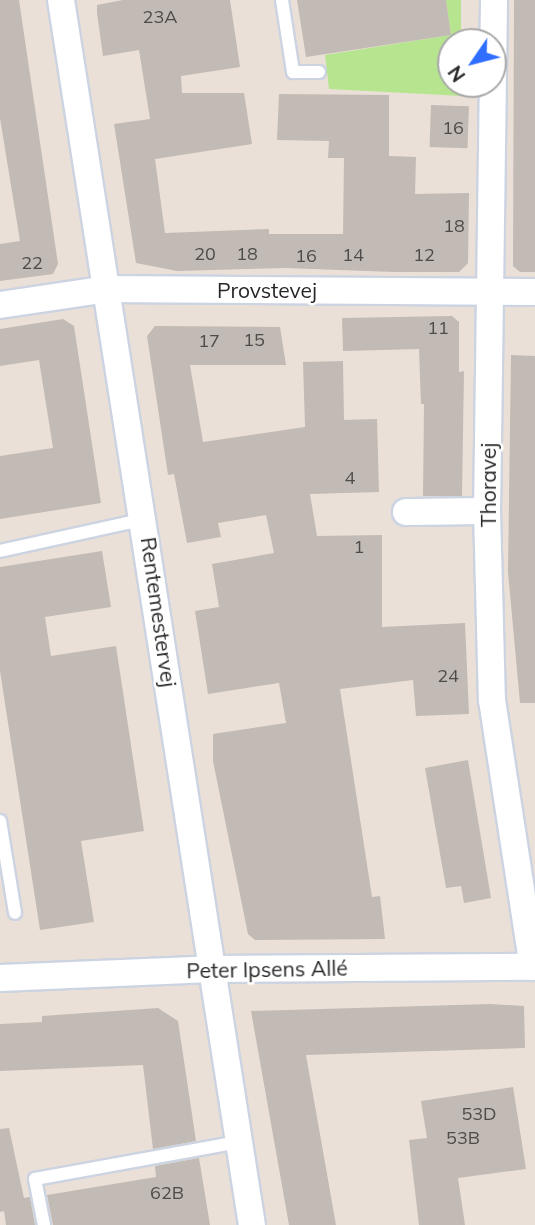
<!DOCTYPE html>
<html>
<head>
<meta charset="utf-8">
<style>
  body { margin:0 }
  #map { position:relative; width:535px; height:1225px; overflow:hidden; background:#ebe0d7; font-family:Mulish,sans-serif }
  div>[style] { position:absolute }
  .green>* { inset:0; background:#b7e58f }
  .building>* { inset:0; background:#c2bab4; transform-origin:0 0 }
  .roads { filter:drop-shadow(2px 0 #ccd3e1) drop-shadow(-2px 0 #ccd3e1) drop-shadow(0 2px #ccd3e1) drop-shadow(0 -2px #ccd3e1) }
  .lane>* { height:12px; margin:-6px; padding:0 6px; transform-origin:6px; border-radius:6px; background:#fff }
  .street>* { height:26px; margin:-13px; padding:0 13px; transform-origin:13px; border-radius:13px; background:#fff }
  span { translate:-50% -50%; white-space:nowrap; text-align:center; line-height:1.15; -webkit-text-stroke:5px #fff; paint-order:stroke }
  .number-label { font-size:18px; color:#4e4c4a }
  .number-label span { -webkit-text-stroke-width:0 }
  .street-label { font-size:21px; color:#272727 }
  .north { position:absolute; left:437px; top:28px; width:70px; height:70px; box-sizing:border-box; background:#fff; border:2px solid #a9a9a9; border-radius:50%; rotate:235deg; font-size:19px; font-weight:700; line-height:28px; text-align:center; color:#272727 }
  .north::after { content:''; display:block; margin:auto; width:24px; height:32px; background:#2f6eff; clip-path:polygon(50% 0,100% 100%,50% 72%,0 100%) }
</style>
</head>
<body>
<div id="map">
  <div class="green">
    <i style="clip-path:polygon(446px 0,461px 0,461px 42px,451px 42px,451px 84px,462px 84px,462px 96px,329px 89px,325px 55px,451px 35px)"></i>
  </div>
  <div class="building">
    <i style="clip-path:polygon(0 0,19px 0,58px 264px,53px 274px,0 281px,0 244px,20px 241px,0 118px)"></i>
    <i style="clip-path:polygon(123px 0,230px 0,240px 67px,181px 76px,182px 93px,244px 93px,252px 144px,155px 159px,165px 233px,269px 229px,269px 234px,343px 234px,344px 158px,328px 158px,329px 141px,277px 140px,279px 94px,389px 95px,389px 156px,416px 157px,415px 194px,469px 193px,468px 263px,459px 272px,394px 272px,285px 268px,177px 271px,136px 263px,114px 124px,150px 119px,139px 50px,103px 56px,97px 13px,97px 5px)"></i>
    <i style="clip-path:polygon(297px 0,446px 0,451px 35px,306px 57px)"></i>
    <i style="clip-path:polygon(514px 0,535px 0,535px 272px,520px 272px,513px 266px)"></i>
    <i style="left:431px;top:105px;width:38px;height:42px;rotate:2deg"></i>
    <i style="clip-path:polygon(452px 316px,459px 322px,459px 372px,464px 371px,462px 496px,423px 496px,424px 404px,421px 404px,419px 349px,343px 351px,342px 318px)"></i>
    <i style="clip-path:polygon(63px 319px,74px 326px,101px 503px,0 519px,0 456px,53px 448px,39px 360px,0 366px,0 329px)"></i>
    <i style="clip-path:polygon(155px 326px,280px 327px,286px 365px,190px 365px,203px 442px,305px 427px,303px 362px,343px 361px,344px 420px,377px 419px,379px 492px,310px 494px,317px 536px,382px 535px,382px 627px,465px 623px,469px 714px,416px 716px,413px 680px,340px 689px,372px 897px,380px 896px,385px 939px,255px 940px,248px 934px,213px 761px,213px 734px,286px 723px,279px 683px,208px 694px,195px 611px,219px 607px,212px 564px,274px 553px,266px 515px,218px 523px,221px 537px,187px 543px,174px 474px,168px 475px,147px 336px)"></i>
    <i style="clip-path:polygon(511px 355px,535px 356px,535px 703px,520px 703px,508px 572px)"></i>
    <i style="clip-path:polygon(102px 551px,111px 607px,45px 617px,51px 656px,116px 646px,144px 831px,81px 841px,94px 922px,40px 930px,0 671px,0 567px)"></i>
    <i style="clip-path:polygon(468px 760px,491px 898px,464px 903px,461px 886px,446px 888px,425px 768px)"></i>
    <i style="clip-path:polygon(491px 1004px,524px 1006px,525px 1048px,306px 1055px,336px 1225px,289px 1225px,251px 1011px)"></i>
    <i style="clip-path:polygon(158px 1008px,178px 1021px,196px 1141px,153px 1149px,143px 1065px,0 1071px,0 1024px,42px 1022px,42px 1016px)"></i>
    <i style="clip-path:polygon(513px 1087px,526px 1169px,458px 1178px,465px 1225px,419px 1225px,409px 1140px,427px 1138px,421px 1101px)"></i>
    <i style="clip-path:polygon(9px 1128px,24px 1198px,30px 1197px,35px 1225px,6px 1225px,4px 1211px,0 1212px,0 1129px)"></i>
    <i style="clip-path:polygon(199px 1158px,210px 1225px,53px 1225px,47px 1195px,156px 1177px,155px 1166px)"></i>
  </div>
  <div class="roads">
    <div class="lane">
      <i style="left:282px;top:0;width:73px;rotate:81.3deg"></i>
      <i style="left:293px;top:72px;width:26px"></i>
      <i style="left:0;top:551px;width:148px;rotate:-12.4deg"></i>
      <i style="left:0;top:821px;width:93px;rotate:80.7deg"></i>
      <i style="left:44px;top:1225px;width:47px;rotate:-101.1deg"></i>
      <i style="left:35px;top:1179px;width:207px;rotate:-10.3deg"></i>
    </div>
    <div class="street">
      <i style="left:61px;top:0;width:1240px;rotate:81.14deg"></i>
      <i style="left:494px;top:0;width:511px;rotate:90.78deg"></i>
      <i style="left:487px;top:511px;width:189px;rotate:88.5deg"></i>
      <i style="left:492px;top:700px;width:270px;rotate:81.3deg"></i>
      <i style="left:0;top:305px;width:108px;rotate:-8.5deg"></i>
      <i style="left:107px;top:289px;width:428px;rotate:0.4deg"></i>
      <i style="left:406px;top:512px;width:81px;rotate:-0.7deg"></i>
      <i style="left:0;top:978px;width:212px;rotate:-2.4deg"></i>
      <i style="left:212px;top:969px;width:323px;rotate:-0.4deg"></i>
    </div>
  </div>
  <div class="number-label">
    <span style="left:160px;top:17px">23A</span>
    <span style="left:453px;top:128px">16</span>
    <span style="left:454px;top:226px">18</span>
    <span style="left:205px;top:254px">20</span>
    <span style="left:247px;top:254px">18</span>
    <span style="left:353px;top:255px">14</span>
    <span style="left:424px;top:255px">12</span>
    <span style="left:306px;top:256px">16</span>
    <span style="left:32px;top:263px">22</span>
    <span style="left:438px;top:328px">11</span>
    <span style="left:254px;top:340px">15</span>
    <span style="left:209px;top:341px">17</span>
    <span style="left:350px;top:478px">4</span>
    <span style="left:359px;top:547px">1</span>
    <span style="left:448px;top:676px">24</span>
    <span style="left:479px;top:1114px">53D</span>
    <span style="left:463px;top:1138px">53B</span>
    <span style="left:167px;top:1193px">62B</span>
  </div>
  <div class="street-label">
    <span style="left:267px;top:290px">Provstevej</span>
    <span style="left:488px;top:485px;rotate:-90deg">Thoravej</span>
    <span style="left:159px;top:612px;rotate:82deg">Rentemestervej</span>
    <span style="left:267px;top:969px;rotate:-1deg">Peter Ipsens Allé</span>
  </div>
  <div class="north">N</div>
</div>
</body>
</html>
